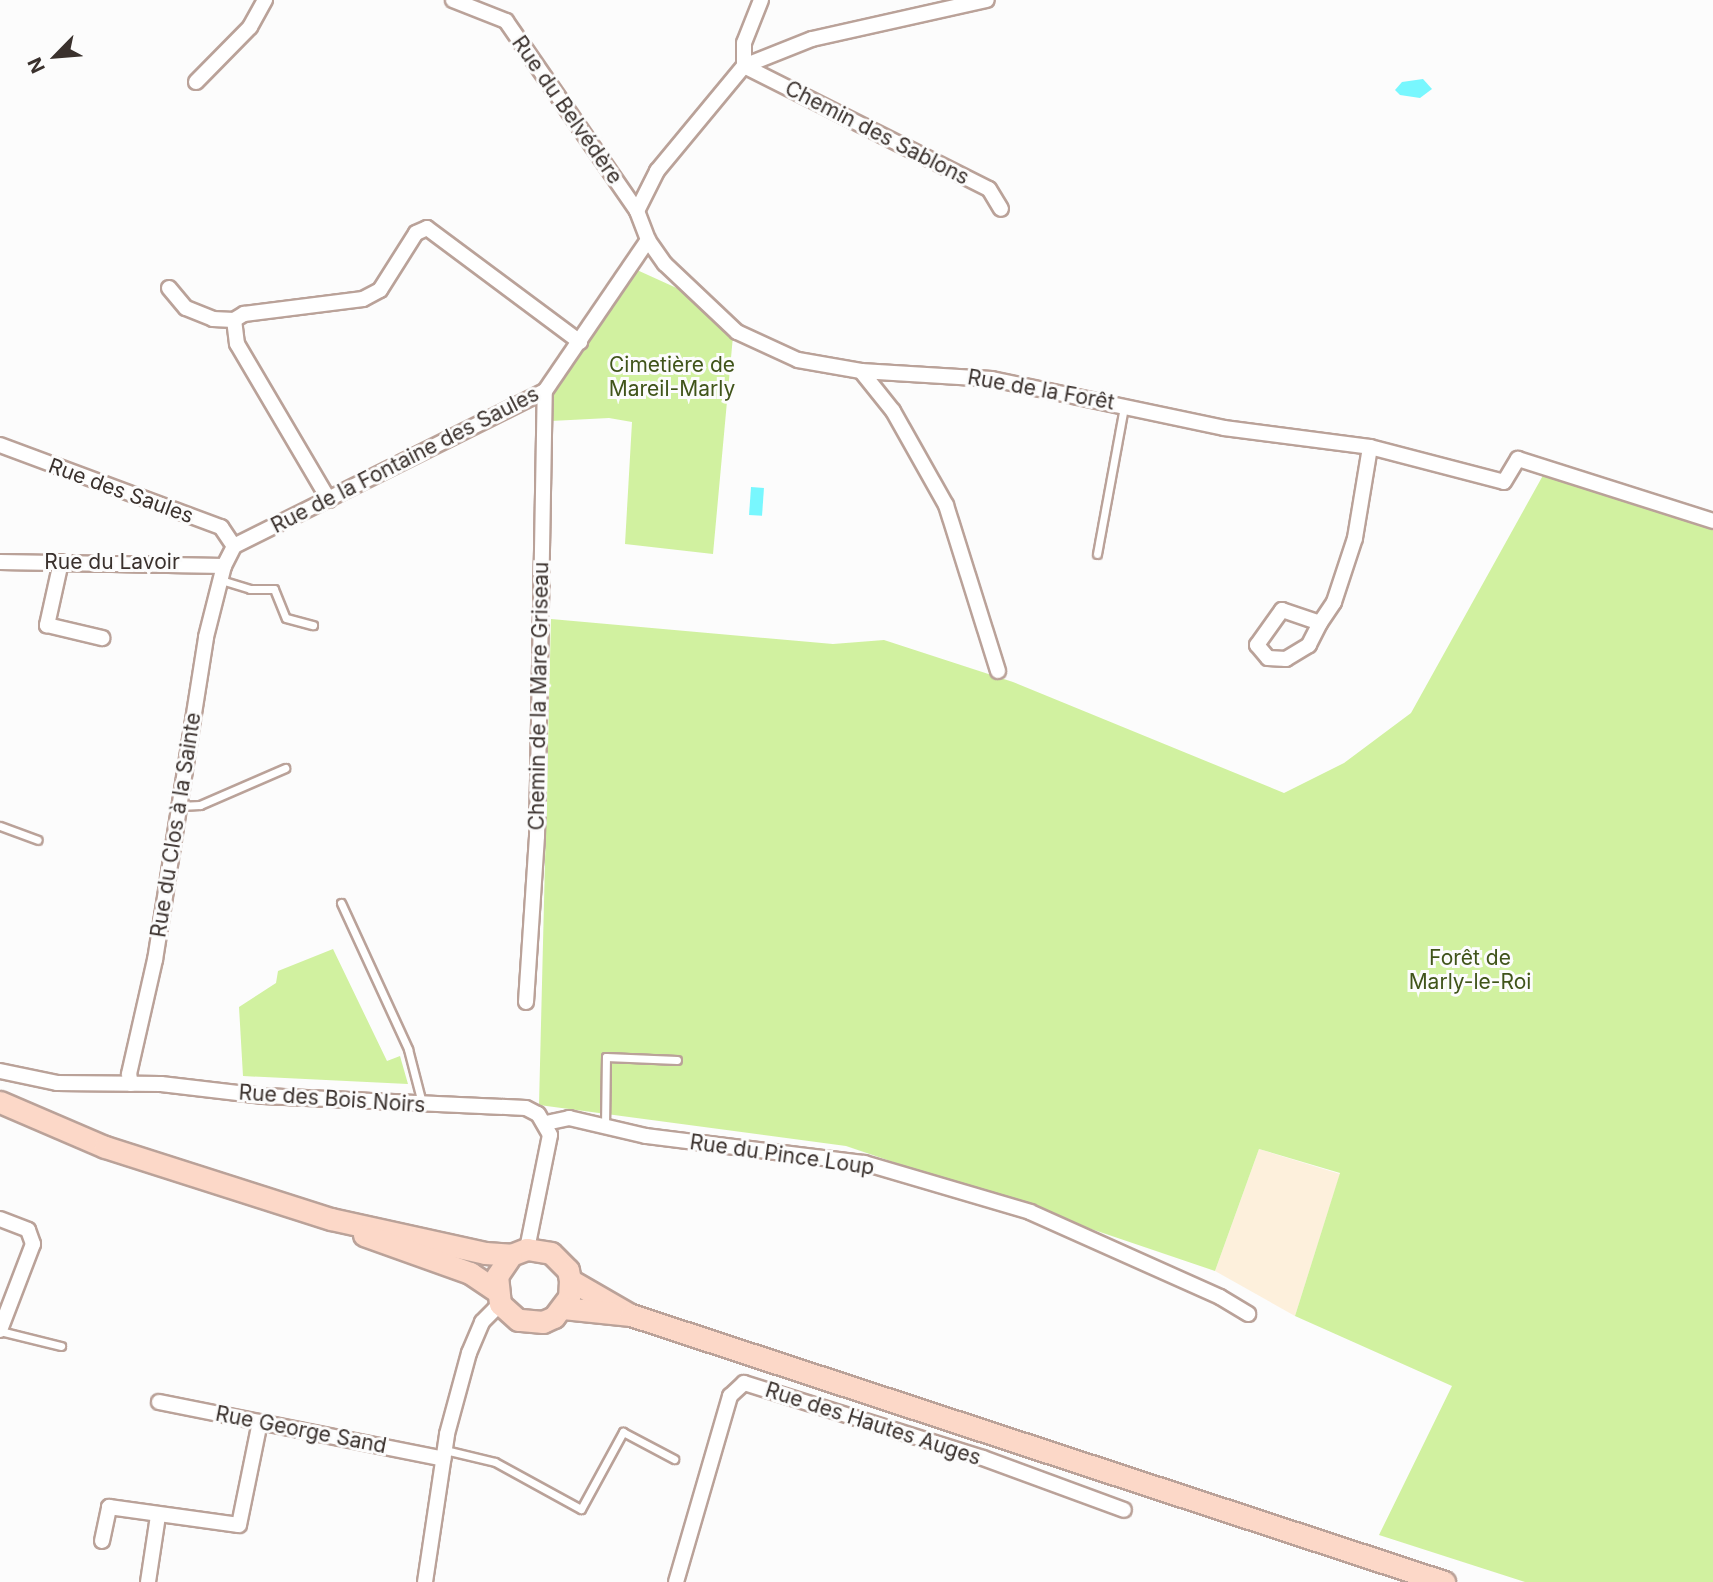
<!DOCTYPE html>
<html>
<head>
<meta charset="utf-8">
<style>
  body { margin:0 }
  #map { position:relative; width:1713px; height:1582px; overflow:hidden; background:#fcfcfc; font-family:Inter,sans-serif }
  div>[style] { position:absolute }
  .industrial>* { inset:0; background:#fdf0dc }
  .green>* { inset:0; background:#d1f1a0 }
  .water>* { inset:0; background:#78f7fe; transform-origin:0 0 }
  .roads { filter:drop-shadow(2px 0 #baa299) drop-shadow(-2px 0 #baa299) drop-shadow(0 2px #baa299) drop-shadow(0 -2px #baa299) }
  .service>* { height:7px; margin:-3.5px; padding:0 3.5px; transform-origin:3.5px; border-radius:3.5px; background:#fff }
  .minor>* { height:14px; margin:-7px; padding:0 7px; transform-origin:7px; border-radius:7px; background:#fff }
  .primary>* { height:21px; margin:-10.5px; padding:0 10.5px; transform-origin:10.5px; border-radius:10.5px; background:#fcd8c8 }
  span { translate:-50% -50%; white-space:nowrap; text-align:center; line-height:1.15; -webkit-text-stroke:6px #fcfcfc; paint-order:stroke }
  .street-label { font-size:21px; color:#3a312d }
  .park-label { font-size:21px; color:#40541a }
  .north { position:absolute; left:21px; top:21px; width:70px; height:70px; -webkit-text-stroke:5px #fcfcfc; paint-order:stroke; rotate:245deg; font-size:19px; font-weight:700; line-height:28px; text-align:center; color:#3a312d }
  .north::after { content:''; display:block; margin:auto; width:24px; height:32px; background:#3a312d; clip-path:polygon(50% 0,100% 100%,50% 72%,0 100%) }
</style>
</head>
<body>
<div id="map">
  <div class="industrial">
    <i style="clip-path:polygon(1259px 1149px,1340px 1174px,1295px 1316px,1215px 1271px)"></i>
  </div>
  <div class="green">
    <i style="clip-path:polygon(637px 270px,681px 290px,733px 336px,713px 554px,625px 544px,632px 422px,609px 418px,551px 421px,553px 394px)"></i>
    <i style="clip-path:polygon(1546px 470px,1713px 529px,1713px 1582px,1525px 1582px,1379px 1535px,1452px 1386px,1295px 1316px,1340px 1173px,1259px 1149px,1215px 1271px,846px 1146px,539px 1105px,551px 619px,833px 644px,884px 640px,1013px 682px,1284px 793px,1344px 763px,1411px 713px)"></i>
    <i style="clip-path:polygon(333px 949px,387px 1061px,400px 1056px,408px 1084px,243px 1076px,239px 1007px,276px 983px,278px 971px)"></i>
  </div>
  <div class="water">
    <i style="clip-path:polygon(1423px 79px,1432px 89px,1420px 98px,1400px 95px,1395px 90px,1402px 82px)"></i>
    <i style="left:751px;top:487px;width:13px;height:28px;rotate:4deg"></i>
  </div>
  <div class="roads">
    <div class="service">
      <i style="left:1097px;top:554px;width:149px;rotate:-79.6deg"></i>
      <i style="left:221px;top:580px;width:30px;rotate:17deg"></i>
      <i style="left:250px;top:589px;width:24px"></i>
      <i style="left:274px;top:589px;width:31px;rotate:68deg"></i>
      <i style="left:286px;top:618px;width:28px;rotate:15deg"></i>
      <i style="left:180px;top:806px;width:20px;rotate:-3deg"></i>
      <i style="left:200px;top:805px;width:93px;rotate:-23.5deg"></i>
      <i style="left:0;top:826px;width:40px;rotate:20.2deg"></i>
      <i style="left:341px;top:903px;width:161px;rotate:65.3deg"></i>
      <i style="left:408px;top:1049px;width:56px;rotate:75.5deg"></i>
      <i style="left:605px;top:1127px;width:70px;rotate:-89.2deg"></i>
      <i style="left:606px;top:1057px;width:71px;rotate:2.4deg"></i>
      <i style="left:0;top:1331px;width:63px;rotate:13.8deg"></i>
      <i style="left:445px;top:1450px;width:51px;rotate:13.5deg"></i>
      <i style="left:495px;top:1462px;width:98px;rotate:28.7deg"></i>
      <i style="left:581px;top:1509px;width:88px;rotate:-61.4deg"></i>
      <i style="left:623px;top:1432px;width:58px;rotate:27.9deg"></i>
    </div>
    <div class="minor">
      <i style="left:453px;top:0;width:57px;rotate:21.6deg"></i>
      <i style="left:506px;top:21px;width:231px;rotate:55.4deg"></i>
      <i style="left:637px;top:211px;width:31px;rotate:69deg"></i>
      <i style="left:648px;top:240px;width:29px;rotate:55deg"></i>
      <i style="left:665px;top:264px;width:99px;rotate:43.4deg"></i>
      <i style="left:737px;top:332px;width:67px;rotate:24.7deg"></i>
      <i style="left:798px;top:360px;width:64px;rotate:9.9deg"></i>
      <i style="left:861px;top:371px;width:131px;rotate:3.5deg"></i>
      <i style="left:992px;top:379px;width:237px;rotate:11.9deg"></i>
      <i style="left:1224px;top:428px;width:147px;rotate:7.4deg"></i>
      <i style="left:1370px;top:447px;width:138px;rotate:14.6deg"></i>
      <i style="left:1504px;top:482px;width:27px;rotate:-59deg"></i>
      <i style="left:1518px;top:459px;width:205px;rotate:17.6deg"></i>
      <i style="left:761px;top:0;width:46px;rotate:111.6deg"></i>
      <i style="left:744px;top:43px;width:23px;rotate:90deg"></i>
      <i style="left:744px;top:66px;width:274px;rotate:26.7deg"></i>
      <i style="left:989px;top:189px;width:23px;rotate:59deg"></i>
      <i style="left:196px;top:82px;width:77px;rotate:-45.5deg"></i>
      <i style="left:250px;top:27px;width:31px;rotate:-61deg"></i>
      <i style="left:637px;top:211px;width:45px;rotate:-63.4deg"></i>
      <i style="left:657px;top:171px;width:136px;rotate:-50.4deg"></i>
      <i style="left:744px;top:66px;width:73px;rotate:-21.7deg"></i>
      <i style="left:812px;top:39px;width:179px;rotate:-12.6deg"></i>
      <i style="left:169px;top:288px;width:26px;rotate:50deg"></i>
      <i style="left:186px;top:308px;width:29px;rotate:22deg"></i>
      <i style="left:213px;top:319px;width:21px;rotate:3deg"></i>
      <i style="left:861px;top:371px;width:51px;rotate:51.3deg"></i>
      <i style="left:893px;top:411px;width:108px;rotate:60.6deg"></i>
      <i style="left:946px;top:505px;width:174px;rotate:72.6deg"></i>
      <i style="left:0;top:445px;width:236px;rotate:20.4deg"></i>
      <i style="left:221px;top:527px;width:23px;rotate:56deg"></i>
      <i style="left:329px;top:500px;width:181px;rotate:-120.5deg"></i>
      <i style="left:237px;top:344px;width:24px;rotate:-97deg"></i>
      <i style="left:234px;top:320px;width:12px;rotate:-31deg"></i>
      <i style="left:244px;top:314px;width:120px;rotate:-7.2deg"></i>
      <i style="left:363px;top:299px;width:19px;rotate:-28deg"></i>
      <i style="left:380px;top:290px;width:67px;rotate:-57.7deg"></i>
      <i style="left:416px;top:233px;width:12px;rotate:-24deg"></i>
      <i style="left:427px;top:228px;width:191px;rotate:36.7deg"></i>
      <i style="left:0;top:562px;width:224px;rotate:1deg"></i>
      <i style="left:61px;top:562px;width:65px;rotate:102.5deg"></i>
      <i style="left:47px;top:625px;width:57px;rotate:13.3deg"></i>
      <i style="left:1320px;top:623px;width:25px;rotate:117deg"></i>
      <i style="left:1309px;top:645px;width:27px;rotate:149deg"></i>
      <i style="left:1286px;top:659px;width:18px;rotate:-177deg"></i>
      <i style="left:1268px;top:658px;width:17px;rotate:-130deg"></i>
      <i style="left:1257px;top:645px;width:43px;rotate:-54.5deg"></i>
      <i style="left:1282px;top:610px;width:40px;rotate:18.9deg"></i>
      <i style="left:1320px;top:623px;width:25px;rotate:-56deg"></i>
      <i style="left:1334px;top:602px;width:67px;rotate:-71.8deg"></i>
      <i style="left:1355px;top:538px;width:92px;rotate:-80.6deg"></i>
      <i style="left:526px;top:1002px;width:166px;rotate:-86.2deg"></i>
      <i style="left:537px;top:836px;width:445px;rotate:-89deg"></i>
      <i style="left:0;top:1071px;width:58px;rotate:11.9deg"></i>
      <i style="left:57px;top:1083px;width:104px;rotate:0.6deg"></i>
      <i style="left:161px;top:1084px;width:103px;rotate:6.7deg"></i>
      <i style="left:263px;top:1096px;width:263px;rotate:2.6deg"></i>
      <i style="left:526px;top:1108px;width:13px;rotate:27deg"></i>
      <i style="left:538px;top:1114px;width:24px;rotate:60deg"></i>
      <i style="left:550px;top:1135px;width:116px;rotate:101.4deg"></i>
      <i style="left:131px;top:1084px;width:10px;rotate:-101deg"></i>
      <i style="left:129px;top:1074px;width:117px;rotate:-77.2deg"></i>
      <i style="left:155px;top:960px;width:327px;rotate:-81deg"></i>
      <i style="left:206px;top:637px;width:73px;rotate:-75.8deg"></i>
      <i style="left:224px;top:566px;width:22px;rotate:-63deg"></i>
      <i style="left:234px;top:546px;width:347px;rotate:-26.5deg"></i>
      <i style="left:545px;top:391px;width:183px;rotate:-55.7deg"></i>
      <i style="left:546px;top:1123px;width:24px;rotate:-12deg"></i>
      <i style="left:569px;top:1118px;width:79px;rotate:13.2deg"></i>
      <i style="left:646px;top:1136px;width:220px;rotate:7.1deg"></i>
      <i style="left:864px;top:1163px;width:173px;rotate:16.4deg"></i>
      <i style="left:1030px;top:1212px;width:208px;rotate:24.1deg"></i>
      <i style="left:1220px;top:1297px;width:33px;rotate:31deg"></i>
      <i style="left:0;top:1219px;width:30px;rotate:21deg"></i>
      <i style="left:28px;top:1230px;width:15px;rotate:70deg"></i>
      <i style="left:33px;top:1244px;width:92px;rotate:111deg"></i>
      <i style="left:159px;top:1402px;width:290px;rotate:11.3deg"></i>
      <i style="left:102px;top:1541px;width:35px;rotate:-78deg"></i>
      <i style="left:109px;top:1507px;width:131px;rotate:7.9deg"></i>
      <i style="left:239px;top:1525px;width:105px;rotate:-78.5deg"></i>
      <i style="left:148px;top:1582px;width:67px;rotate:-81.4deg"></i>
      <i style="left:425px;top:1582px;width:150px;rotate:-81.5deg"></i>
      <i style="left:447px;top:1434px;width:84px;rotate:-74.8deg"></i>
      <i style="left:469px;top:1353px;width:34px;rotate:-67deg"></i>
      <i style="left:482px;top:1322px;width:25px;rotate:-45deg"></i>
      <i style="left:676px;top:1582px;width:194px;rotate:-73.8deg"></i>
      <i style="left:730px;top:1396px;width:19px;rotate:-43deg"></i>
      <i style="left:744px;top:1383px;width:250px;rotate:17.4deg"></i>
      <i style="left:983px;top:1458px;width:150px;rotate:20.2deg"></i>
    </div>
    <div class="primary">
      <i style="left:0;top:1102px;width:114px;rotate:23.2deg"></i>
      <i style="left:105px;top:1147px;width:237px;rotate:17.7deg"></i>
      <i style="left:331px;top:1219px;width:158px;rotate:12.4deg"></i>
      <i style="left:485px;top:1253px;width:26px;rotate:4deg"></i>
      <i style="left:511px;top:1255px;width:17px;rotate:-21deg"></i>
      <i style="left:527px;top:1249px;width:24px;rotate:9deg"></i>
      <i style="left:551px;top:1253px;width:24px;rotate:45deg"></i>
      <i style="left:568px;top:1270px;width:10px;rotate:79deg"></i>
      <i style="left:570px;top:1280px;width:17px;rotate:93deg"></i>
      <i style="left:569px;top:1297px;width:25px;rotate:127deg"></i>
      <i style="left:554px;top:1317px;width:12px;rotate:156deg"></i>
      <i style="left:543px;top:1322px;width:25px;rotate:-175deg"></i>
      <i style="left:518px;top:1320px;width:24px;rotate:-138deg"></i>
      <i style="left:500px;top:1304px;width:28px;rotate:-96deg"></i>
      <i style="left:497px;top:1276px;width:25px;rotate:-56deg"></i>
      <i style="left:364px;top:1235px;width:113px;rotate:19.7deg"></i>
      <i style="left:470px;top:1273px;width:30px;rotate:34deg"></i>
      <i style="left:570px;top:1280px;width:68px;rotate:30deg"></i>
      <i style="left:563px;top:1308px;width:68px;rotate:5.9deg"></i>
      <i style="left:631px;top:1315px;width:856px;rotate:18.18deg"></i>
    </div>
  </div>
  <div class="street-label">
    <span style="left:567px;top:110px;rotate:55deg">Rue du Belvédère</span>
    <span style="left:877px;top:133px;rotate:27deg">Chemin des Sablons</span>
    <span style="left:1041px;top:390px;rotate:10deg">Rue de la Forêt</span>
    <span style="left:405px;top:460px;rotate:-27deg">Rue de la Fontaine des Saules</span>
    <span style="left:121px;top:491px;rotate:20deg">Rue des Saules</span>
    <span style="left:112px;top:562px">Rue du Lavoir</span>
    <span style="left:539px;top:696px;rotate:-89deg">Chemin de la Mare Griseau</span>
    <span style="left:176px;top:825px;rotate:-81deg">Rue du Clos à la Sainte</span>
    <span style="left:332px;top:1099px;rotate:4deg">Rue des Bois Noirs</span>
    <span style="left:782px;top:1155px;rotate:8deg">Rue du Pince Loup</span>
    <span style="left:873px;top:1424px;rotate:18deg">Rue des Hautes Auges</span>
    <span style="left:301px;top:1430px;rotate:11deg">Rue George Sand</span>
  </div>
  <div class="park-label">
    <span style="left:672px;top:377px">Cimetière de<br>Mareil-Marly</span>
    <span style="left:1470px;top:970px">Forêt de<br>Marly-le-Roi</span>
  </div>
  <div class="north">N</div>
</div>
</body>
</html>
